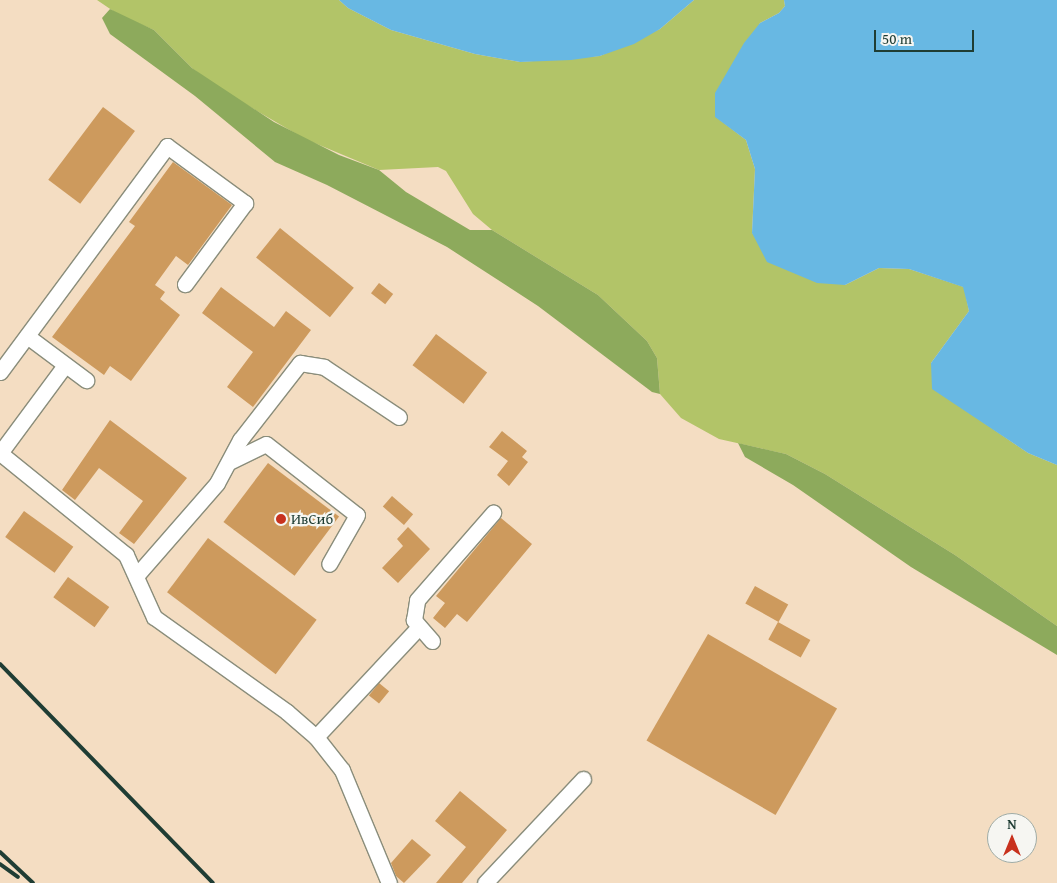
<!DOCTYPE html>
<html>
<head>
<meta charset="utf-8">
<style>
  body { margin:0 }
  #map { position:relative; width:1057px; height:883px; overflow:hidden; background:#f4ddc2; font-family:"Gentium Book Plus",serif }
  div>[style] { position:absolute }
  .green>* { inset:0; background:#b2c468 }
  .forest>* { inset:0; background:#8daa5c }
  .water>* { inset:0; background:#68b8e3 }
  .building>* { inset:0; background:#cd9a5d; transform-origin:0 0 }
  .roads { filter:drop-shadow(1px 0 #8a8d7b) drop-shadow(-1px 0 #8a8d7b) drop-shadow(0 1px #8a8d7b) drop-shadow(0 -1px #8a8d7b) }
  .minor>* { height:15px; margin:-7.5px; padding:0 7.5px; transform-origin:7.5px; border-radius:7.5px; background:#fff }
  .rail>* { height:4px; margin:-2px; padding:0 2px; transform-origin:2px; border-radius:2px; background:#1f3d34 }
  .dots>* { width:14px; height:14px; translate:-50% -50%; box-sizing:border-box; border:2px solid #f6f6f2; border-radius:50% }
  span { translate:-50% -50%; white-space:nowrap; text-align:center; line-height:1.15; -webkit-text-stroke:4.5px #f6f6f2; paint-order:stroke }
  .poi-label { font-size:15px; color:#1f3d34 }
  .left { translate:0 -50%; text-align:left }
  .north { position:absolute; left:987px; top:813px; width:50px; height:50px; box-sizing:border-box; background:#f6f6f2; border:1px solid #a0aca6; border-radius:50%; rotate:0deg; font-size:14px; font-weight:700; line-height:20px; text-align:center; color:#1f3d34 }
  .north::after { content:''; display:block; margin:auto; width:18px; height:22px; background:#c8321e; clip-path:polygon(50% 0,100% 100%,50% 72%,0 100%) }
  .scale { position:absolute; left:874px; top:30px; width:100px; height:22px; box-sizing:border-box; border:2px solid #1f3d34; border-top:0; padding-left:6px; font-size:15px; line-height:18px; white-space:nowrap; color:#1f3d34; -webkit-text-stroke:4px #f6f6f2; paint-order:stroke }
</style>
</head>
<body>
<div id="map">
  <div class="green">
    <i style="clip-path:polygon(97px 0,339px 0,348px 8px,391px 30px,475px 54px,520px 62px,600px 56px,660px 29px,694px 0,784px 0,785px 6px,779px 13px,760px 23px,716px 117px,746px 140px,755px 169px,752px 233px,845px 285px,879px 268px,909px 269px,964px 287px,969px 311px,931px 363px,971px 414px,1028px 453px,1057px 465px,1057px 626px,955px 555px,825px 474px,786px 454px,719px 439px,681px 418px,660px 394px,657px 358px,647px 341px,598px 295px,492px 230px,473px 214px,446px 171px,438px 167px,379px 170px,305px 139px,216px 87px,192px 68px,154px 30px,119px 15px)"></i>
  </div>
  <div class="forest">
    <i style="clip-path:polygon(110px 9px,154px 30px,192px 68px,274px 122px,339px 155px,379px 170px,406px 192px,470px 230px,492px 230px,598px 295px,647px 341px,657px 358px,660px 394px,652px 392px,538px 306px,447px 247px,327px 185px,275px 162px,195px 96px,110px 34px,102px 18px)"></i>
    <i style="clip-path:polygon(738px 443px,786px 454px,825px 474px,955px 555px,1057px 626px,1057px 655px,911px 567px,793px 485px,745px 457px)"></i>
  </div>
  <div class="water">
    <i style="clip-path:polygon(339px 0,694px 0,660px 29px,634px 44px,600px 56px,571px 60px,520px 62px,475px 54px,391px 30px,348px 8px)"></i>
    <i style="clip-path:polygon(784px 0,1057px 0,1057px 465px,1028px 453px,932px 389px,931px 363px,969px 311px,963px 287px,909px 269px,879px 268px,845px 285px,817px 283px,767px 262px,752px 233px,755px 169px,746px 140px,715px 117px,715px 93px,744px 43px,760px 23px,779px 13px,785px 6px)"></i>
  </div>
  <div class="building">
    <i style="left:103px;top:107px;width:40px;height:91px;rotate:37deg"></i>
    <i style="clip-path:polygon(173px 162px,232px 205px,188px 265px,176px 256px,155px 285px,165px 292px,160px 299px,180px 315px,131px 381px,110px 366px,104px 375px,52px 337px,135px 226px,129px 222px)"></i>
    <i style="left:280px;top:228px;width:95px;height:38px;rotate:39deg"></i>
    <i style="left:379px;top:283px;width:18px;height:13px;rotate:38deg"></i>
    <i style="clip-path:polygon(221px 287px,274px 327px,286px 311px,311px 330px,253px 407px,227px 387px,253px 352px,202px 313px)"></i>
    <i style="left:436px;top:334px;width:64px;height:39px;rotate:37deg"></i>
    <i style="clip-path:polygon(110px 420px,187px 478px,134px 544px,119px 533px,143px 501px,99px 468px,75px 500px,62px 490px)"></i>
    <i style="clip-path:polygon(502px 431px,527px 451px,522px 457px,528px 462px,509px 486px,497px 475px,508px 461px,489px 447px)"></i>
    <i style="left:268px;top:463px;width:89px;height:74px;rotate:37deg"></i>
    <i style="left:392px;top:496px;width:28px;height:14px;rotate:41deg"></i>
    <i style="left:24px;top:511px;width:61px;height:32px;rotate:36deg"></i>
    <i style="clip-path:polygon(501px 518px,532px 544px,467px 622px,457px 614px,445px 628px,433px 618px,445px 603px,436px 596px)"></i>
    <i style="clip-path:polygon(408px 527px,430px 549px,398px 583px,382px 568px,403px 546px,397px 539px)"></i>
    <i style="left:208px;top:538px;width:136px;height:68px;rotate:37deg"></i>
    <i style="left:68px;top:577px;width:51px;height:25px;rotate:36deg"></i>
    <i style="left:755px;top:586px;width:38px;height:20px;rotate:29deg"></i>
    <i style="left:778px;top:622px;width:37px;height:20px;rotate:29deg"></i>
    <i style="left:708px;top:634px;width:149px;height:123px;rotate:30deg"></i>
    <i style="left:379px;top:683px;width:13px;height:16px;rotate:39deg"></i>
    <i style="clip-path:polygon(460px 791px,507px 830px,462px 883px,436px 883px,466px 847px,435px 821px)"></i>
    <i style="clip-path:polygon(412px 839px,431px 855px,404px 883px,396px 876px,391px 863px)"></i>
  </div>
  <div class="roads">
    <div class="minor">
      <i style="left:27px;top:336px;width:74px;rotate:36.7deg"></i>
      <i style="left:0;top:372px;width:281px;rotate:-53.5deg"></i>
      <i style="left:167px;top:146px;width:97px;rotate:36.2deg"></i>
      <i style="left:245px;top:203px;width:101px;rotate:126.5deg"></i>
      <i style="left:0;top:453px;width:162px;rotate:39deg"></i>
      <i style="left:126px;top:555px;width:68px;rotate:65.7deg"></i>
      <i style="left:154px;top:617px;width:163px;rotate:35.5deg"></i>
      <i style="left:287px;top:712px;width:38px;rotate:41deg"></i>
      <i style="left:316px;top:737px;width:42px;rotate:51.8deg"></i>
      <i style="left:342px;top:770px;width:122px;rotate:67.4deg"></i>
      <i style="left:0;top:453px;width:109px;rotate:-53.5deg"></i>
      <i style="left:229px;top:462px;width:41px;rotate:-25.9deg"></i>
      <i style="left:266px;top:444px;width:115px;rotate:38deg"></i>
      <i style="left:357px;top:515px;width:56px;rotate:119.7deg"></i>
      <i style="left:136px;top:576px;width:123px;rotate:-48.9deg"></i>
      <i style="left:217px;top:483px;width:49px;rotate:-61.9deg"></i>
      <i style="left:240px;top:440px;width:98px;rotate:-52.1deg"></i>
      <i style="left:300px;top:363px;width:24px;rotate:9deg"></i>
      <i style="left:324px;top:367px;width:90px;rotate:33.7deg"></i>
      <i style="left:432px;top:641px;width:28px;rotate:-131deg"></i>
      <i style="left:414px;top:620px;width:20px;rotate:-81deg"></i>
      <i style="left:417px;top:600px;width:116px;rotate:-48.9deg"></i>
      <i style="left:316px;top:737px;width:149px;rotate:-46.9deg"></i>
      <i style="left:485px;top:883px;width:143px;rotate:-46.7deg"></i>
    </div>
  </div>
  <div class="rail">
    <i style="left:0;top:664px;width:305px;rotate:45.8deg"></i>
    <i style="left:0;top:852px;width:45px;rotate:43.2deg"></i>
    <i style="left:0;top:864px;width:22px;rotate:36deg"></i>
  </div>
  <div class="dots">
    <i style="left:281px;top:519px;background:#c8321e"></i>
  </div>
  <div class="poi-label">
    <span class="left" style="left:291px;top:519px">ИвСиб</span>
  </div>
  <div class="north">N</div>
  <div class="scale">50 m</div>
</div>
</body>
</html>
